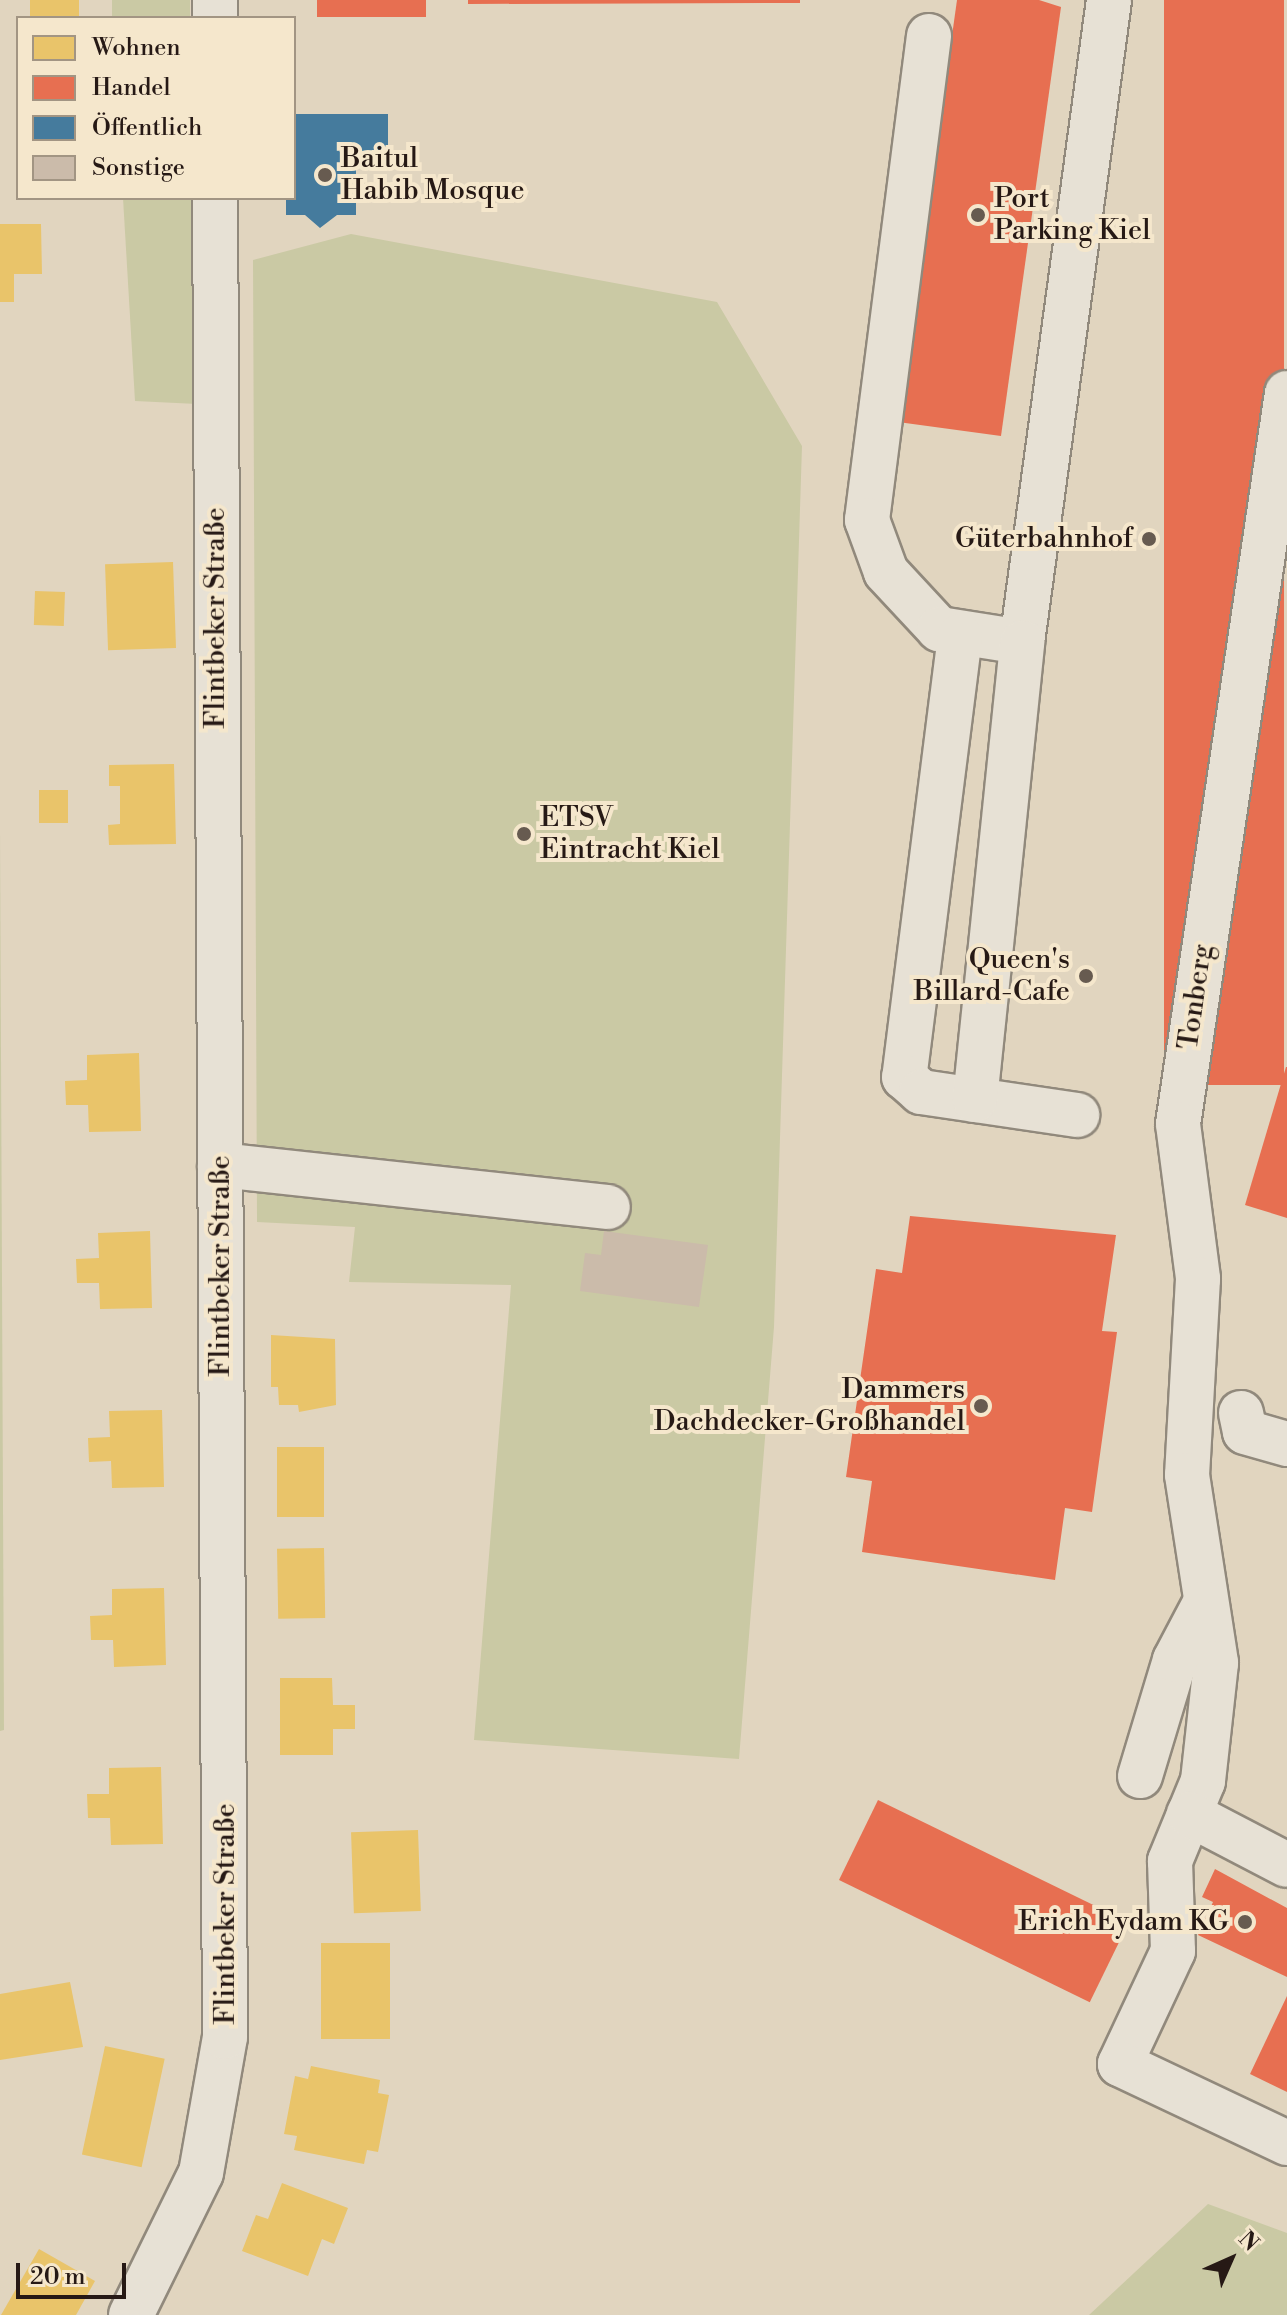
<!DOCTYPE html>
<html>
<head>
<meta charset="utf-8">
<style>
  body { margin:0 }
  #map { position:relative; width:1287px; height:2315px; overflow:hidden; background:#e1d5bf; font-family:"Libre Bodoni",serif }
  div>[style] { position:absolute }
  .green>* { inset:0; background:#cac9a4; transform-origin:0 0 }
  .homes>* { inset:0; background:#e9c46a; transform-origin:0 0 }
  .shops>* { inset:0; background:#e76f51; transform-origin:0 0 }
  .public>* { inset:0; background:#457b9d }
  .building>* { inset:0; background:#cbbbaa }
  .roads { filter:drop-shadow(2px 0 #91897c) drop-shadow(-2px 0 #91897c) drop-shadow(0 2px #91897c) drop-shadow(0 -2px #91897c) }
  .minor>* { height:44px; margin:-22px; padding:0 22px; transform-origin:22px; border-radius:22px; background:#e7e1d5 }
  .dots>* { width:22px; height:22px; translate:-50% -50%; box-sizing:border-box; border:4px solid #f5e7cc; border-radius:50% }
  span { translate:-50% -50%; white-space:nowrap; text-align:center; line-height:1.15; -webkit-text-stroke:8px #f5e7cc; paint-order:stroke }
  .poi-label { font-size:28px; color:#261915 }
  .left { translate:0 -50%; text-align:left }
  .right { translate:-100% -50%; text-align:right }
  .street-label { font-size:28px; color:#261915 }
  .legend { position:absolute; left:16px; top:16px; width:280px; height:184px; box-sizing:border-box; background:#f5e7cc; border:2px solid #a29583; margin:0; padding:10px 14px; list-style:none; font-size:24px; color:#261915 }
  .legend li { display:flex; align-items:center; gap:16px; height:40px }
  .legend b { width:40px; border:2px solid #a29583 }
  .north { position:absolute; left:1191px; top:2219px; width:80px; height:80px; -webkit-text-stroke:6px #f5e7cc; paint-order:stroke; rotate:45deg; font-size:22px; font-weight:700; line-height:32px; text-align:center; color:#261915 }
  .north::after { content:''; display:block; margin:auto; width:28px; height:36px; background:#261915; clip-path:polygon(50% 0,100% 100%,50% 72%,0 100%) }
  .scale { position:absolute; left:16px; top:2263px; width:110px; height:36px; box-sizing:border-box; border:4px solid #261915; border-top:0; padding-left:10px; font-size:24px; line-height:28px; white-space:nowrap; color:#261915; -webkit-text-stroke:6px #f5e7cc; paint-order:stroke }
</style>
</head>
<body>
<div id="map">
  <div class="green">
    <i style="left:112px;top:0;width:78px;height:18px"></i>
    <i style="clip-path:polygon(123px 198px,194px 198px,197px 404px,135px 401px)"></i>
    <i style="clip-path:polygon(351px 234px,717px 302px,802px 446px,774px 1327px,739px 1759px,474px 1740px,511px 1285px,349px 1282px,355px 1227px,257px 1222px,253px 260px)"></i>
    <i style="clip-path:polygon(0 828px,4px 1730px,0 1731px)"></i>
    <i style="clip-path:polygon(1208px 2204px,1287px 2233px,1287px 2315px,1089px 2315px)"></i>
  </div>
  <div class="homes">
    <i style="left:30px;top:0;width:49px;height:18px"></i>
    <i style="clip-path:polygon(0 224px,41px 224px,42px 274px,14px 274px,14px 302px,0 302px)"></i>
    <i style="left:173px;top:562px;width:86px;height:68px;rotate:88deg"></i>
    <i style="left:35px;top:591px;width:30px;height:34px;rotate:2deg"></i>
    <i style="clip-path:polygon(174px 764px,176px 844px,109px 845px,108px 825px,120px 824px,120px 786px,109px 786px,109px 765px)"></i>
    <i style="left:39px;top:790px;width:29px;height:33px"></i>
    <i style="clip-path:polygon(139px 1053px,141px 1131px,89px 1132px,88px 1105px,66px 1105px,65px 1081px,87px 1080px,87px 1055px)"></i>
    <i style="clip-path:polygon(150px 1231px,152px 1308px,100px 1309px,99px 1283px,77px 1283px,76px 1259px,99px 1258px,98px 1233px)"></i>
    <i style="clip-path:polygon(271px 1335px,335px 1339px,336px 1405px,299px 1412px,298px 1405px,279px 1405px,278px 1387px,271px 1387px)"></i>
    <i style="clip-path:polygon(162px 1410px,164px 1487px,112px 1488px,111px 1461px,89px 1462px,88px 1438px,110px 1437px,109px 1411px)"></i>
    <i style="left:277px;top:1447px;width:47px;height:70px"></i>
    <i style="left:324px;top:1548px;width:70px;height:47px;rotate:89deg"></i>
    <i style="clip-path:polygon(164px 1588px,166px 1665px,114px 1667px,113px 1640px,91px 1640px,90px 1616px,112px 1615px,112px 1589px)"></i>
    <i style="clip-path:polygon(280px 1678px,332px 1678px,333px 1705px,355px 1705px,355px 1729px,333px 1729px,333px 1755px,280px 1755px)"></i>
    <i style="clip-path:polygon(161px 1767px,163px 1844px,111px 1845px,110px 1818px,88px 1818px,87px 1794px,109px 1794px,109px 1768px)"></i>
    <i style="left:418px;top:1830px;width:81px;height:67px;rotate:88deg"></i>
    <i style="left:321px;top:1943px;width:69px;height:96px"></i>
    <i style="clip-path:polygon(70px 1982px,83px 2047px,0 2060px,0 1994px)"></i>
    <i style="left:105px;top:2046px;width:61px;height:111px;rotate:12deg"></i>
    <i style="clip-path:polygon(311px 2066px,380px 2080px,378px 2093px,389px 2095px,378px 2152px,367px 2150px,364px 2164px,294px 2150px,297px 2136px,284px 2134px,295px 2076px,308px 2079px)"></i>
    <i style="clip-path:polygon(282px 2183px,348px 2208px,334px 2244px,322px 2239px,308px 2276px,242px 2251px,256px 2215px,268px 2219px)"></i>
    <i style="clip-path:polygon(39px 2249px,95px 2281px,76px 2315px,1px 2315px)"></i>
  </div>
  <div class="shops">
    <i style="left:317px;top:0;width:109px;height:17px"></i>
    <i style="clip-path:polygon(468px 0,800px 0,800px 3px,468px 4px)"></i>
    <i style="clip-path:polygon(957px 0,1039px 0,1061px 7px,1001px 436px,898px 422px)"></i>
    <i style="left:1164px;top:0;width:120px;height:1085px"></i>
    <i style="clip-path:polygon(1286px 1067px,1287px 1067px,1287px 1218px,1245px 1205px)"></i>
    <i style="clip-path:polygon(910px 1216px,1116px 1235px,1102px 1331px,1117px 1332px,1092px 1512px,1065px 1508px,1055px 1580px,862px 1552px,872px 1481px,846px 1477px,876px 1269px,902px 1273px)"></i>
    <i style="left:878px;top:1800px;width:279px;height:89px;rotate:26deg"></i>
    <i style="clip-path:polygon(1215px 1869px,1287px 1908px,1287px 1977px,1198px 1935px,1213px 1902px,1202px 1897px)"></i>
    <i style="clip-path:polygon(1287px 1996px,1287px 2092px,1250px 2074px)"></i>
  </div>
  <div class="public">
    <i style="clip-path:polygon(294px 114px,388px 114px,388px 151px,356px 151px,356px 215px,337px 215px,320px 228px,305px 215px,286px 215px,286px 198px,294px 198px)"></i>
  </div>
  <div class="building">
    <i style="clip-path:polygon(604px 1231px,708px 1245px,699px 1307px,580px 1291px,585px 1253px,601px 1255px)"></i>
  </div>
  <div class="roads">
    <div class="minor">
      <i style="left:215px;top:18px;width:18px;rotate:-90deg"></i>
      <i style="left:929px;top:36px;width:488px;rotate:97.3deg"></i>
      <i style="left:867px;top:520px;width:55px;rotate:69.9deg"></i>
      <i style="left:886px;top:572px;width:78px;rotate:47.1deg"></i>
      <i style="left:939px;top:629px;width:84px;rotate:8.9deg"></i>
      <i style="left:1022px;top:642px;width:648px;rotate:-82.28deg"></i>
      <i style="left:1287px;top:393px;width:739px;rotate:98.48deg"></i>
      <i style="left:1178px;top:1124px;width:156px;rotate:82.6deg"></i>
      <i style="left:1198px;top:1279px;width:196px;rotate:93.2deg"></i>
      <i style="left:1187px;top:1475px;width:190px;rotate:81.2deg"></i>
      <i style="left:1216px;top:1663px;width:119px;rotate:96.3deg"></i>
      <i style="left:1203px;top:1781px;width:87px;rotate:112.4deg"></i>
      <i style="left:1170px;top:1861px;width:90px;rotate:88.1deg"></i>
      <i style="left:1173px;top:1951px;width:125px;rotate:115.1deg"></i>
      <i style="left:1120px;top:2064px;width:185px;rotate:25.3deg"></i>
      <i style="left:960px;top:636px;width:445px;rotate:97.2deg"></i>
      <i style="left:904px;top:1077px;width:23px;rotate:41deg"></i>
      <i style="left:921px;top:1092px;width:158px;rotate:8.4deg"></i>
      <i style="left:975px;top:1100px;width:460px;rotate:-84.1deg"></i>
      <i style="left:220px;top:1165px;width:390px;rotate:6.2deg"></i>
      <i style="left:1241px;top:1413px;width:19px;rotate:78deg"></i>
      <i style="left:1245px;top:1432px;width:44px;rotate:15.9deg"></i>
      <i style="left:1140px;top:1776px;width:121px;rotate:-73.2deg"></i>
      <i style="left:1175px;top:1660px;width:64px;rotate:-62.2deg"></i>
      <i style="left:1189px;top:1814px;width:110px;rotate:27.5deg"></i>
      <i style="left:131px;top:2315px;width:158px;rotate:-63.8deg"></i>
      <i style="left:201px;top:2173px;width:138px;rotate:-80deg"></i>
      <i style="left:225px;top:2037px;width:1839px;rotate:-90.31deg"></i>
    </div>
  </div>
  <div class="dots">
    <i style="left:325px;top:175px;background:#675b50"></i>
    <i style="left:978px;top:215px;background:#675b50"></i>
    <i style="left:1149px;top:539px;background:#675b50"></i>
    <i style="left:524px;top:834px;background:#675b50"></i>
    <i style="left:1086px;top:976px;background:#675b50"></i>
    <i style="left:981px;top:1406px;background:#675b50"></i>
    <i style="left:1245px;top:1922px;background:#675b50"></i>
  </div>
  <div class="poi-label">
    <span class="left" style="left:341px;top:175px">Baitul<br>Habib Mosque</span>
    <span class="left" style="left:994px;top:215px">Port<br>Parking Kiel</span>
    <span class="right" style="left:1133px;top:539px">Güterbahnhof</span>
    <span class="left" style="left:540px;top:834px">ETSV<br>Eintracht Kiel</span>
    <span class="right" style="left:1070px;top:976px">Queen's<br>Billard-Cafe</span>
    <span class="right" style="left:965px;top:1406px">Dammers<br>Dachdecker-Großhandel</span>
    <span class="right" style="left:1229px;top:1922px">Erich Eydam KG</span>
  </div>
  <div class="street-label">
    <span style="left:216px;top:618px;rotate:-90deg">Flintbeker Straße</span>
    <span style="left:1196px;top:997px;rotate:-82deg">Tonberg</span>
    <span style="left:221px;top:1266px;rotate:-90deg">Flintbeker Straße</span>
    <span style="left:226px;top:1914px;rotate:-90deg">Flintbeker Straße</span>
  </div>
  <ul class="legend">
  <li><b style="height:22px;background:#e9c46a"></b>Wohnen</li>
  <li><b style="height:22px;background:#e76f51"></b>Handel</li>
  <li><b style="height:22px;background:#457b9d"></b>Öffentlich</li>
  <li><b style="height:22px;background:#cbbbaa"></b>Sonstige</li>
  </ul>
  <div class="north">N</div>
  <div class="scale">20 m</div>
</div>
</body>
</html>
